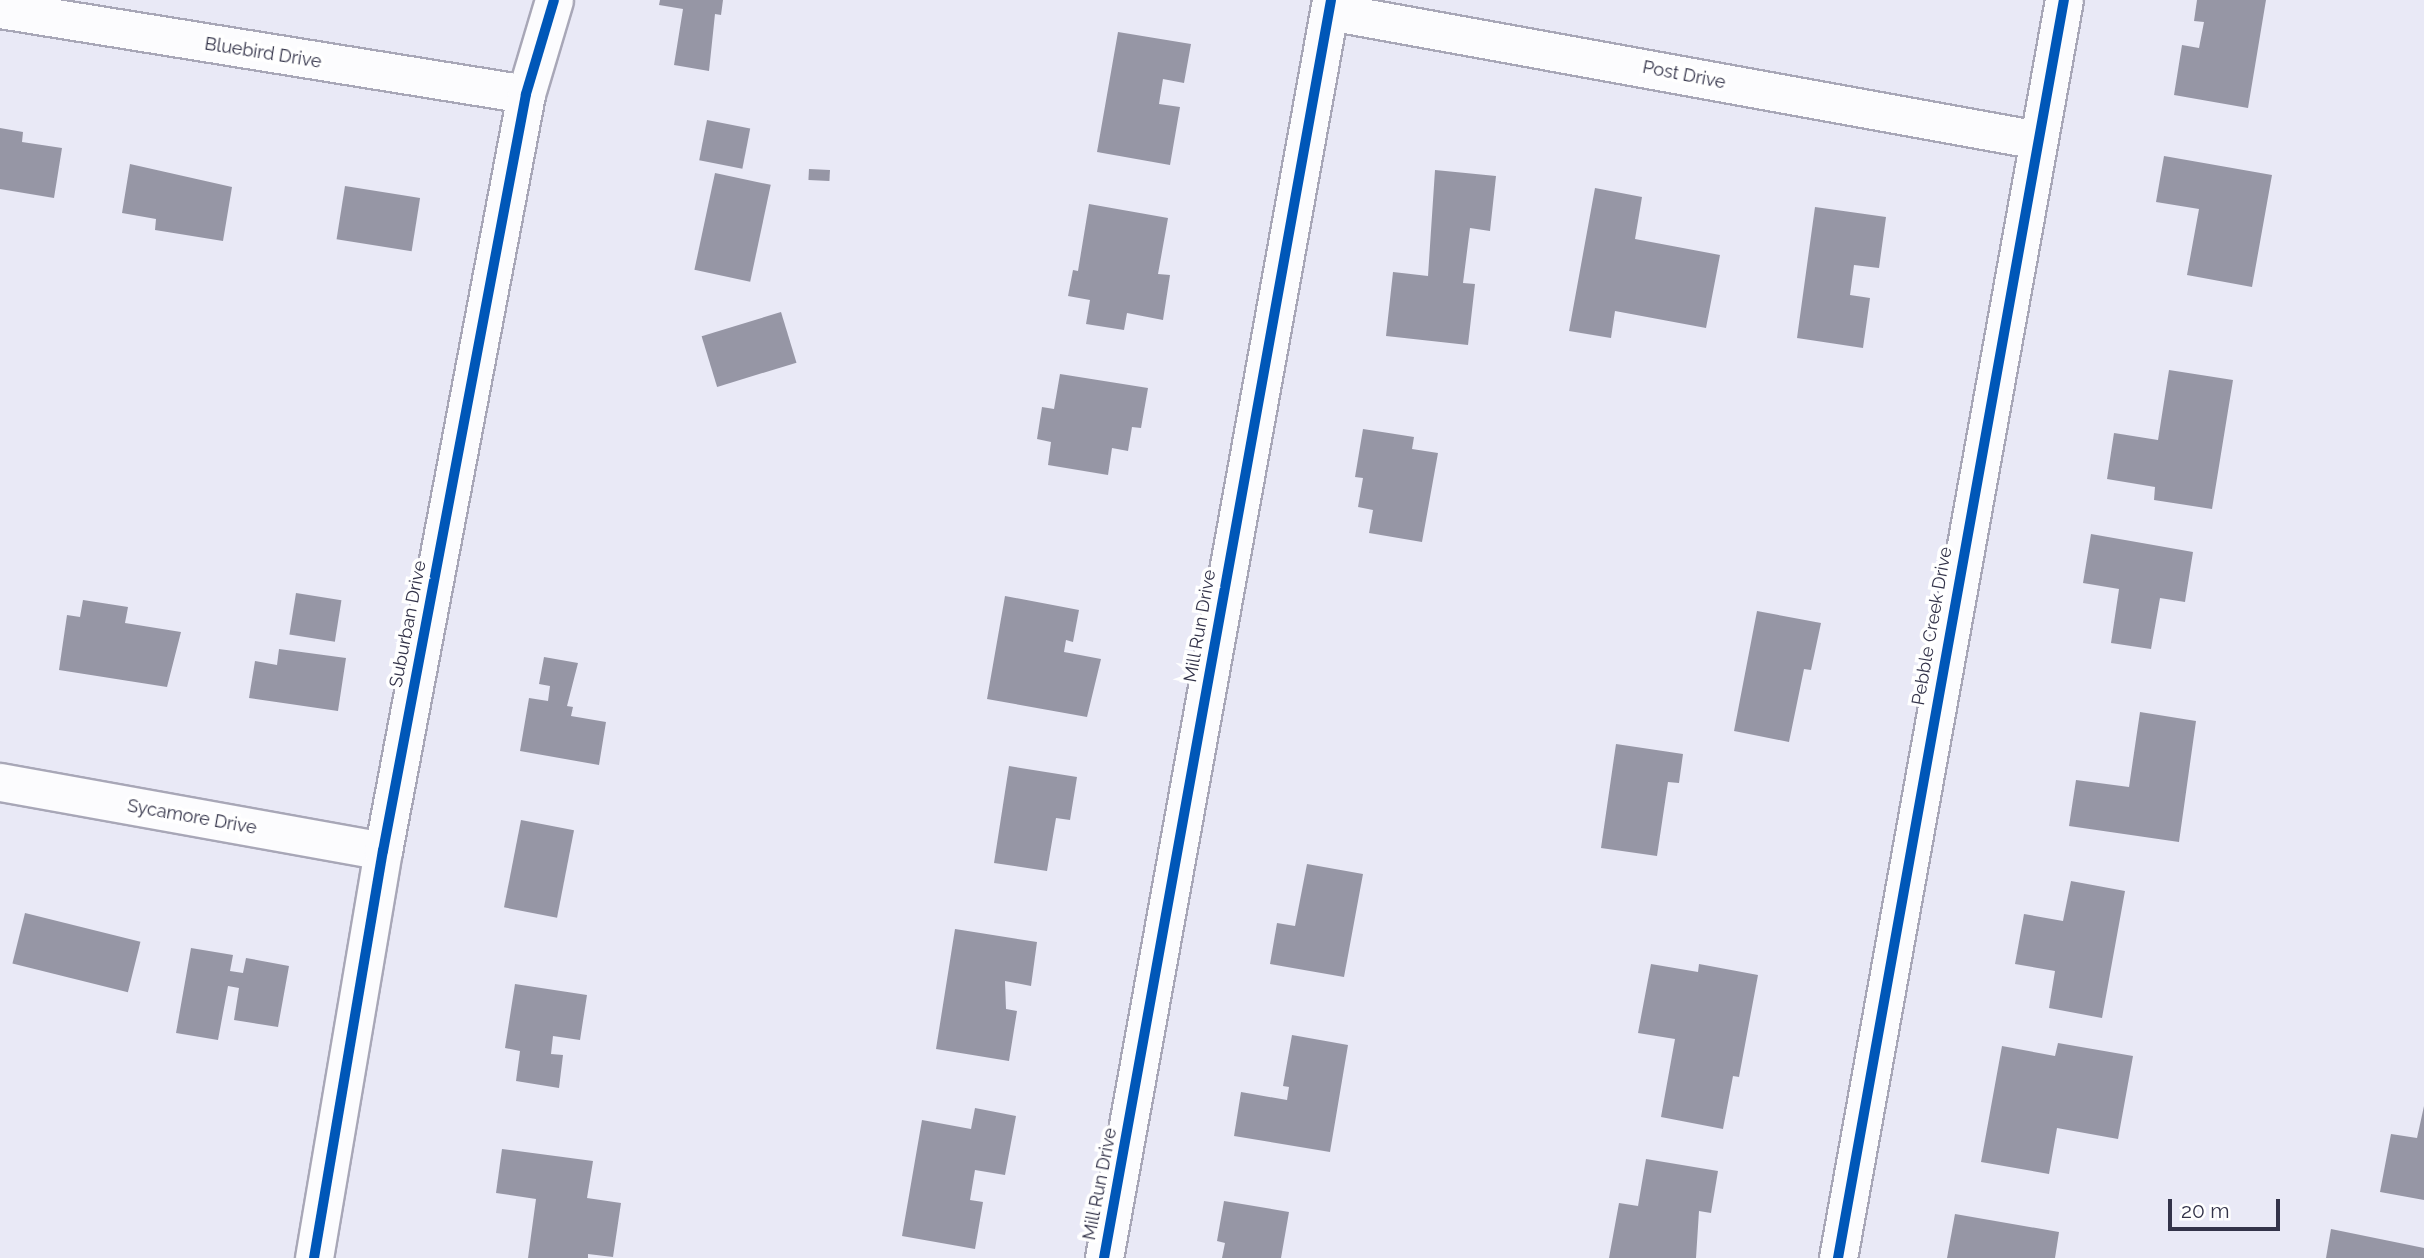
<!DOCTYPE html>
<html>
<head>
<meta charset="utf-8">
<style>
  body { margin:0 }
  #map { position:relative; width:2424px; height:1258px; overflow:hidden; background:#e9e9f6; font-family:Raleway,sans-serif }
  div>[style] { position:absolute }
  .building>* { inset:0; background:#9696a5; transform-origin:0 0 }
  .roads { filter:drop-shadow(2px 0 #a8a7b7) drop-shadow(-2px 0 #a8a7b7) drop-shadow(0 2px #a8a7b7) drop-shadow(0 -2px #a8a7b7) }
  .street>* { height:37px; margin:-18.5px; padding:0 18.5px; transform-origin:18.5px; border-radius:18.5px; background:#fcfcfe }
  .cycleway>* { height:10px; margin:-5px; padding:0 5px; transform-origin:5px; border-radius:5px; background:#0057b8 }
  span { translate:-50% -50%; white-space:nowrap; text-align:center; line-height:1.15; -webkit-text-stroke:7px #fff; paint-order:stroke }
  .street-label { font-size:18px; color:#333349 }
  .scale { position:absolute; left:2168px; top:1199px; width:112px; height:32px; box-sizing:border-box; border:4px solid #333349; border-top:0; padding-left:9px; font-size:21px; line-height:24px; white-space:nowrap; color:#333349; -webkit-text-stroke:5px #fff; paint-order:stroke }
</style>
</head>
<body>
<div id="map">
  <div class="building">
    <i style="clip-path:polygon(660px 0,723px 0,721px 15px,715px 14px,709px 71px,674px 65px,683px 9px,659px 5px)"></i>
    <i style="clip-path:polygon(2197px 0,2266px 0,2248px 108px,2174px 95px,2182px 45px,2199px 48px,2204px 22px,2194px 21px)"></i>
    <i style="clip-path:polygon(1118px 32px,1191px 44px,1184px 83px,1163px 79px,1159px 104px,1180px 107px,1170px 165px,1097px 152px)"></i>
    <i style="left:707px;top:120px;width:44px;height:41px;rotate:11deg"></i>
    <i style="clip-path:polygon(0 128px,23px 132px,22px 142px,62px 148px,54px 198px,0 189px)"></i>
    <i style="clip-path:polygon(2164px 156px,2272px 175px,2252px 287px,2187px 275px,2199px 209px,2156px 202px)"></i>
    <i style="clip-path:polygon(130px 164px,232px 187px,223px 241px,155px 230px,156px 219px,122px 213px)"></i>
    <i style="left:809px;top:169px;width:21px;height:11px;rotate:3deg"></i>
    <i style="clip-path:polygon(1435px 170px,1496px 176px,1490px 231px,1470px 228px,1463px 283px,1475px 284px,1468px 345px,1386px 336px,1393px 272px,1428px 276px)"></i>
    <i style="left:715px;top:173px;width:57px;height:99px;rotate:12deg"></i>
    <i style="left:345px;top:186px;width:76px;height:54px;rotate:9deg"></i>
    <i style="clip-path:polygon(1595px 188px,1642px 197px,1635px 239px,1720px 255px,1706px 328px,1615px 311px,1611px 338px,1569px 331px)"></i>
    <i style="clip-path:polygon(1089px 204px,1168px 218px,1158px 274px,1170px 275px,1163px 320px,1127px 313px,1124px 330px,1086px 324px,1090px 300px,1068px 296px,1073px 270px,1078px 271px)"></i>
    <i style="clip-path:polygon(1815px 207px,1886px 217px,1879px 268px,1854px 265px,1850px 295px,1870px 298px,1863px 348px,1797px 338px)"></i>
    <i style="left:781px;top:312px;width:53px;height:83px;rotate:73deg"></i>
    <i style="clip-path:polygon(2169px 370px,2233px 380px,2212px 509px,2154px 500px,2155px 487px,2107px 479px,2114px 433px,2158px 440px)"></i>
    <i style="clip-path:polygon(1060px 374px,1148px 388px,1141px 428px,1132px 427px,1128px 451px,1112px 448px,1108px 475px,1048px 465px,1051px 442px,1037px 439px,1042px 407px,1054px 409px)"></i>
    <i style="clip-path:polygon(1363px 429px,1414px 437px,1412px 449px,1438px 453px,1422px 542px,1369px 533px,1373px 510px,1358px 507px,1363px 478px,1355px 477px)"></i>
    <i style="clip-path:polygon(2091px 534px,2193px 552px,2185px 602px,2160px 598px,2151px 649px,2111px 643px,2119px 589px,2083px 583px)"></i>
    <i style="left:296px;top:593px;width:46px;height:42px;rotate:9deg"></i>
    <i style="clip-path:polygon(1005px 596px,1079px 610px,1073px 642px,1066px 640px,1064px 652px,1101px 659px,1087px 717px,987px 699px)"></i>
    <i style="clip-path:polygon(83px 600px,128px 607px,125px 623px,181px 632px,167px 687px,59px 670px,67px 615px,80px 617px)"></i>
    <i style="clip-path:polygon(1757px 611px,1821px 623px,1811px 670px,1804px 669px,1789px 742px,1734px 731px)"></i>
    <i style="clip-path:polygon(279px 649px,346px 658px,338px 711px,249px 698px,255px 661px,277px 665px)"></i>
    <i style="clip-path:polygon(544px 657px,578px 663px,567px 706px,573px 707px,571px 716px,606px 722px,599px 765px,520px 751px,529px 698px,548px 701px,550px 686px,539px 684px)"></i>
    <i style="clip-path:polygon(2140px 712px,2196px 721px,2179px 842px,2069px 826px,2076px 780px,2129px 787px)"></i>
    <i style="clip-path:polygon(1616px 744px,1683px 754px,1679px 783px,1668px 782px,1657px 856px,1601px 848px)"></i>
    <i style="clip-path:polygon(1009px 766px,1077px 777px,1070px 820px,1056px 818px,1047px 871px,994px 863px)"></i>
    <i style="left:521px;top:820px;width:54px;height:89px;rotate:11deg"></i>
    <i style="clip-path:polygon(1307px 864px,1363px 874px,1344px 977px,1270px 964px,1277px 923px,1295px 926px)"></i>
    <i style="clip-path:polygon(2071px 881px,2125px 891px,2102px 1018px,2049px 1008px,2055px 971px,2015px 964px,2024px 914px,2063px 921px)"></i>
    <i style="left:25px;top:913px;width:119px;height:52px;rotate:14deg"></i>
    <i style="clip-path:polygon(955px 929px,1037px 942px,1031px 986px,1005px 981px,1006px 1009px,1017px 1011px,1009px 1061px,936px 1049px)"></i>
    <i style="clip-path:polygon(191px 948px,233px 955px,230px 971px,243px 973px,246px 958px,289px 966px,278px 1027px,234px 1020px,239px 988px,228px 986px,218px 1040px,176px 1033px)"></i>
    <i style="clip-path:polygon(1651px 964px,1698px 972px,1699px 964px,1758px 975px,1739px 1077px,1733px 1076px,1723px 1129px,1661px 1117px,1675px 1039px,1638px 1033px)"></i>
    <i style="clip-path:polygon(515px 984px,587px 995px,580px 1040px,553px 1036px,551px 1054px,563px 1055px,559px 1088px,516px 1081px,520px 1051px,505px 1048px)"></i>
    <i style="clip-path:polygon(1292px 1035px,1348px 1045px,1330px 1152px,1234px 1136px,1241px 1092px,1287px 1100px,1289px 1087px,1283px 1086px)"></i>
    <i style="clip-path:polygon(2058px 1043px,2133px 1056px,2118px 1139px,2057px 1128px,2049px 1174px,1981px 1162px,2002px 1046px,2055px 1056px)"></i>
    <i style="clip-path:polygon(2424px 1106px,2424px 1200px,2380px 1192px,2391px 1134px,2417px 1138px)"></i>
    <i style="clip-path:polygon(975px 1108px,1016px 1116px,1005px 1175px,975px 1170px,970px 1200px,983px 1202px,975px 1249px,902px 1236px,922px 1120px,971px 1129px)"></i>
    <i style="clip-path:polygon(502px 1149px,593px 1161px,587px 1198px,621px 1203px,613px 1257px,588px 1254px,588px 1258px,528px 1258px,536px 1199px,496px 1193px)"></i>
    <i style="clip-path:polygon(1646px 1159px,1718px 1171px,1711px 1213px,1699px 1211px,1696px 1258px,1609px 1258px,1619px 1203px,1638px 1206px)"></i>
    <i style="clip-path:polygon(1224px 1201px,1289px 1212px,1281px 1258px,1222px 1258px,1225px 1243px,1217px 1241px)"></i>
    <i style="clip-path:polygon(1955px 1214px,2059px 1232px,2055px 1258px,1947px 1258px)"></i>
    <i style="clip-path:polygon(2331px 1229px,2424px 1248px,2424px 1258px,2326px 1258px)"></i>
  </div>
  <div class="roads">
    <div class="street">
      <i style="left:0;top:9px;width:533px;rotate:9.18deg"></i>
      <i style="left:1329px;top:11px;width:721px;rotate:10.31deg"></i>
      <i style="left:0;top:782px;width:389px;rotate:10.2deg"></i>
      <i style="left:314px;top:1258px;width:413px;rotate:-80.4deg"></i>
      <i style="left:383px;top:851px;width:770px;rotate:-79.3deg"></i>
      <i style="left:526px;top:94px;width:98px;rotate:-73.4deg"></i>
      <i style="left:1104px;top:1258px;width:1278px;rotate:-79.77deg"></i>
      <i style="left:1838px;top:1258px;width:1278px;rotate:-79.82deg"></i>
    </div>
  </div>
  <div class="cycleway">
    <i style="left:314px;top:1258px;width:413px;rotate:-80.4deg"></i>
    <i style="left:383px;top:851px;width:770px;rotate:-79.3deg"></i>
    <i style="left:526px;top:94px;width:98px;rotate:-73.4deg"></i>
    <i style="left:1104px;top:1258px;width:1278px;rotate:-79.77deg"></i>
    <i style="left:1838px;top:1258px;width:1278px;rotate:-79.82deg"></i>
  </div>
  <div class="street-label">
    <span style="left:263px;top:53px;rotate:9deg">Bluebird Drive</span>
    <span style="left:1684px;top:75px;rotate:11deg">Post Drive</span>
    <span style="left:408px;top:624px;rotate:-79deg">Suburban Drive</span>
    <span style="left:1200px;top:626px;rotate:-80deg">Mill Run Drive</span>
    <span style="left:1932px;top:626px;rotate:-80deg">Pebble Creek Drive</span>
    <span style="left:192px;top:817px;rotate:10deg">Sycamore Drive</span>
    <span style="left:1100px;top:1184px;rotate:-79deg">Mill Run Drive</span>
  </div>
  <div class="scale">20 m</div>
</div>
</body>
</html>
